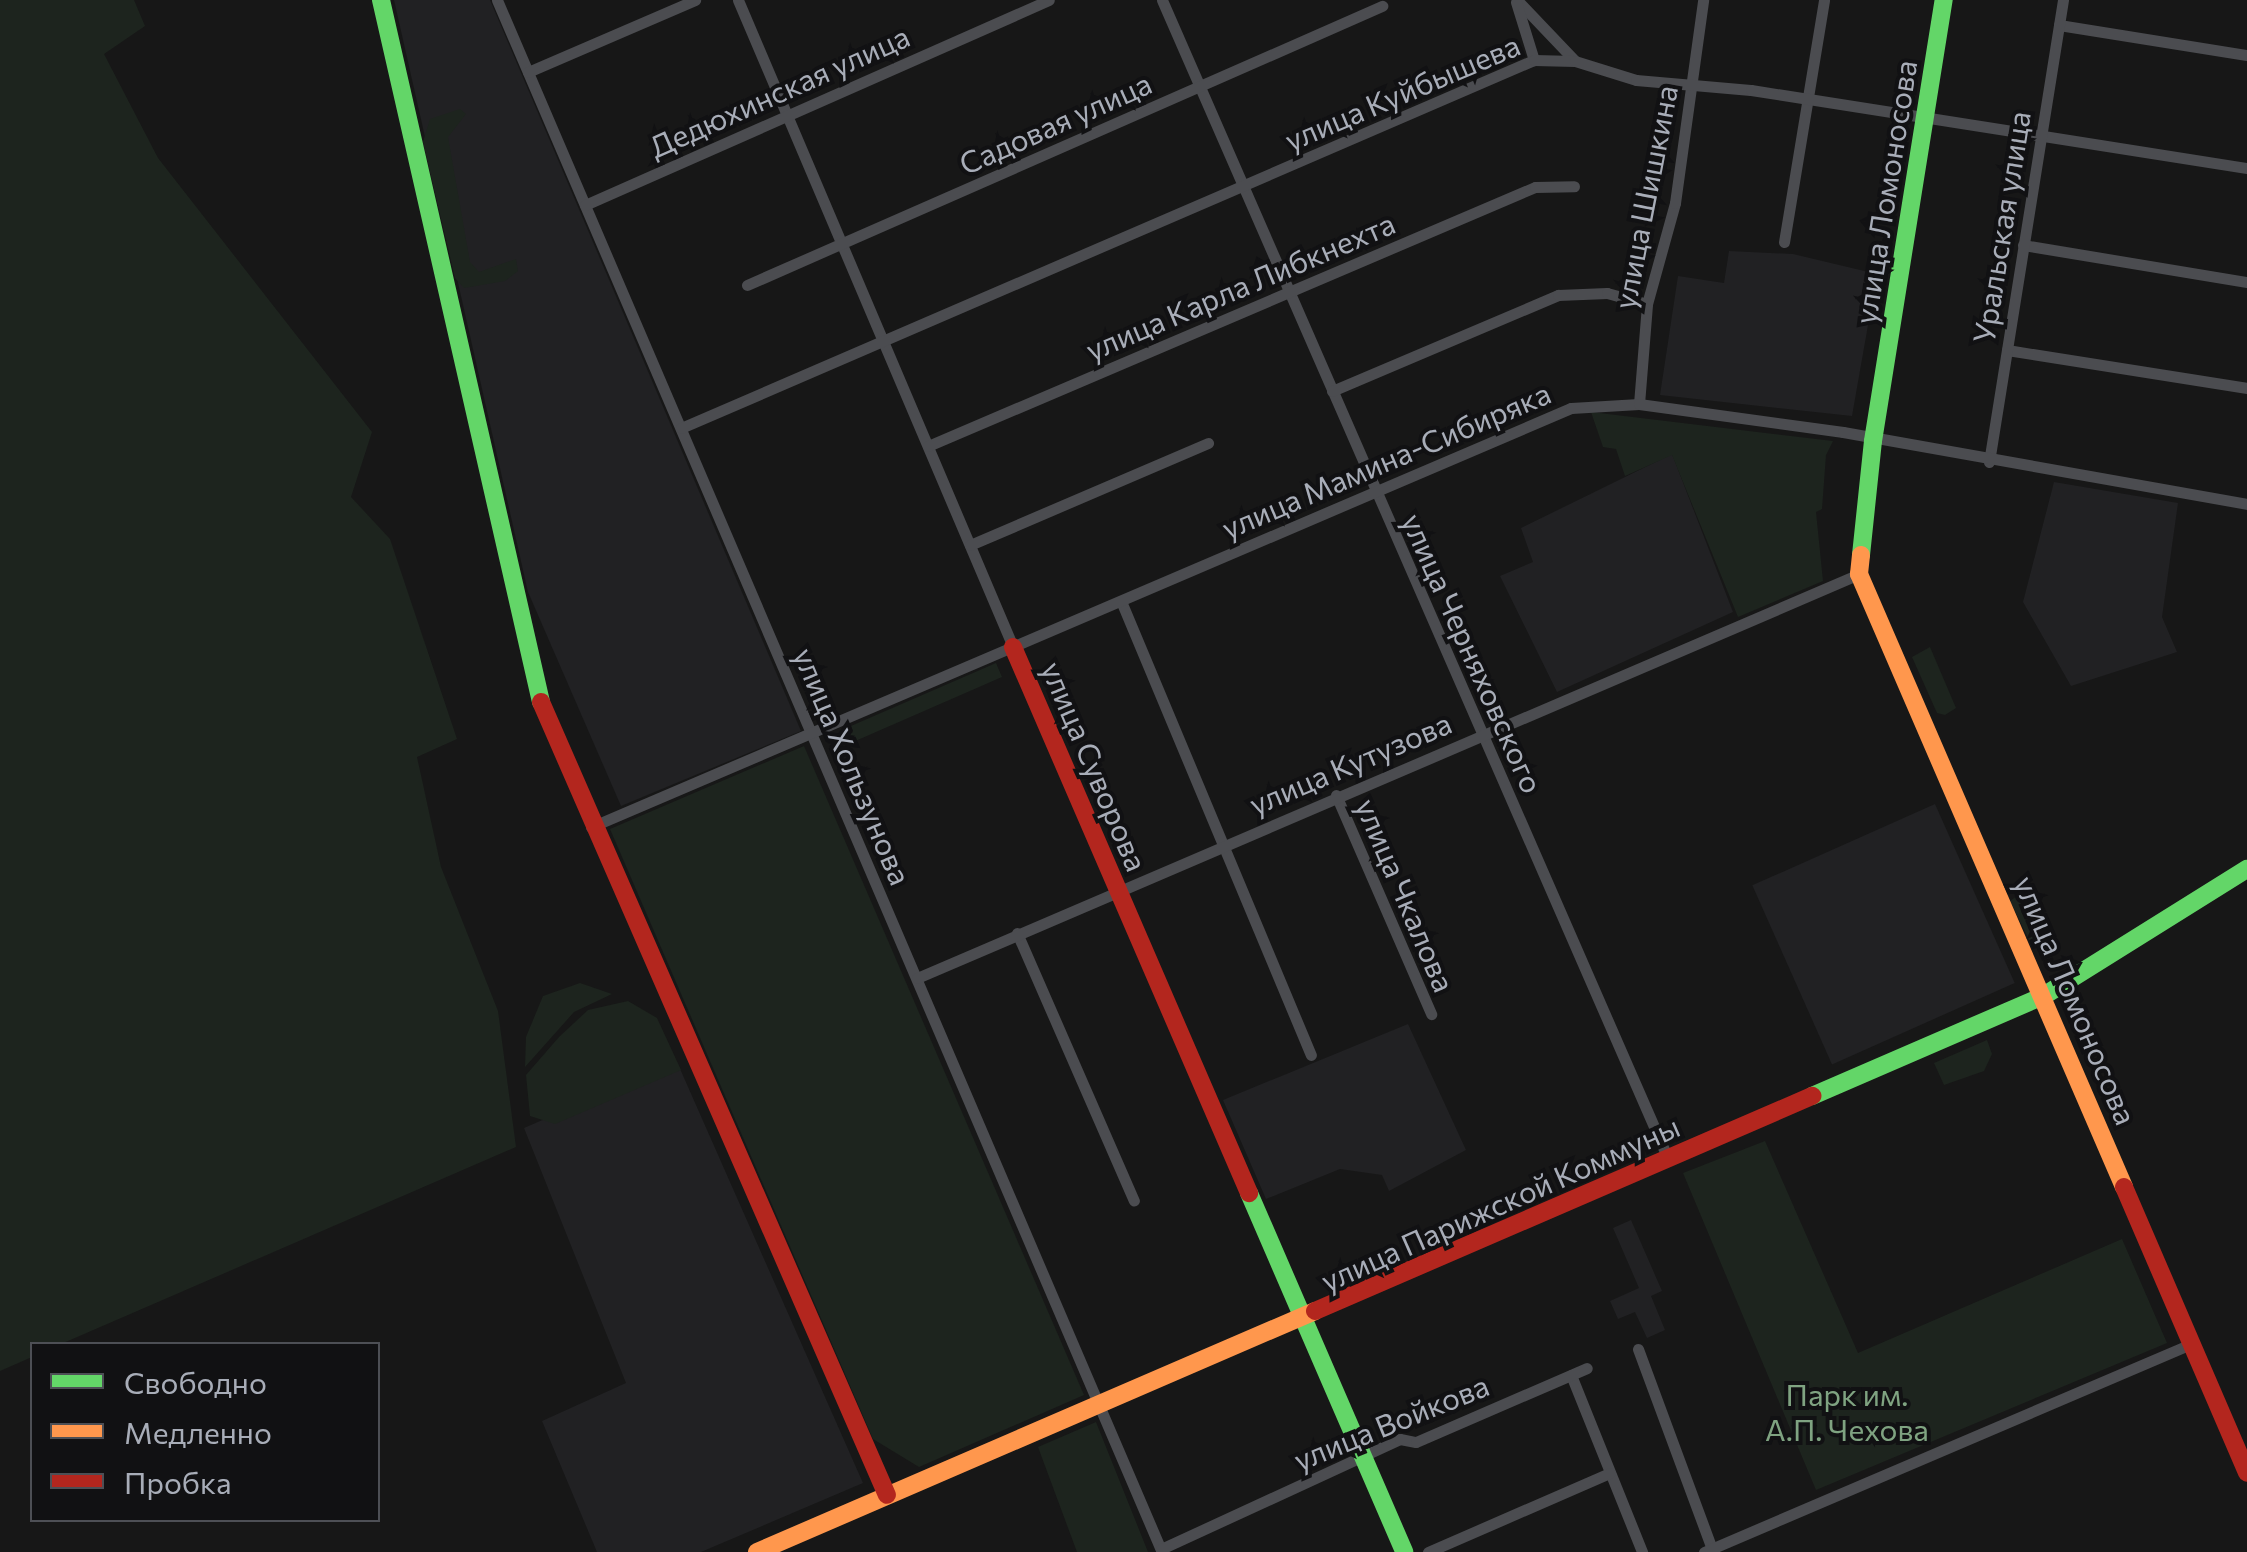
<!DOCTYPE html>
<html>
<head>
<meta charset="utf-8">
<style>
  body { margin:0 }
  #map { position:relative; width:2247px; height:1552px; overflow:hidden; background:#171717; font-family:Commissioner,sans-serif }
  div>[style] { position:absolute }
  .built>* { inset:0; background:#212123; transform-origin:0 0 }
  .green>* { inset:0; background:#1d241e }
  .street>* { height:11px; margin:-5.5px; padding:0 5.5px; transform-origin:5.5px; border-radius:5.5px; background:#4b4c50 }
  .fast>* { height:18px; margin:-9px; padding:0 9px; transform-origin:9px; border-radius:9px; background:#63d668 }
  .slow>* { height:18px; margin:-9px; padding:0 9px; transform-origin:9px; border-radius:9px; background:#ff974d }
  .jam>* { height:18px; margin:-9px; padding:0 9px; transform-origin:9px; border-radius:9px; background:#b3261e }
  span { translate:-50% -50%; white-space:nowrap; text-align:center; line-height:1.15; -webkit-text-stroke:8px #111113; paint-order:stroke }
  .street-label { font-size:30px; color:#a8adb8 }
  .park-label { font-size:30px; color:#7fa381 }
  .legend { position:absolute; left:30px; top:1342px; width:350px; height:180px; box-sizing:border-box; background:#111113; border:2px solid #4d4f55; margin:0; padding:12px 18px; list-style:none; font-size:30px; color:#a8adb8 }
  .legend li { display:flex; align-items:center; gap:20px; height:50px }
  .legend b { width:50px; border:2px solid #4d4f55 }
</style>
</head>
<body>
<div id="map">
  <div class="built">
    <i style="clip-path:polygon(394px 0,490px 0,801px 731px,621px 806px,528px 592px)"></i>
    <i style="clip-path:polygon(1729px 251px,1793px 254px,1877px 274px,1852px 416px,1660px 395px,1678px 276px,1724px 283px)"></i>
    <i style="clip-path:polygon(1672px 454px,1733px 612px,1557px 692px,1500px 576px,1533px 562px,1521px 528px)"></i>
    <i style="clip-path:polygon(2054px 482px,2178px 503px,2162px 617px,2177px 652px,2071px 686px,2023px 602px)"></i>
    <i style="left:1935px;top:804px;width:196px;height:200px;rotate:66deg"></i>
    <i style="clip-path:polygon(1408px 1024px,1466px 1150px,1389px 1191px,1382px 1175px,1340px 1169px,1266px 1199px,1223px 1100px)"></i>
    <i style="clip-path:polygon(677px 1062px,863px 1483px,701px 1552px,597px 1552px,542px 1421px,626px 1383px,524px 1128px)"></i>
    <i style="clip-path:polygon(1631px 1220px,1662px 1291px,1651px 1296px,1665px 1330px,1647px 1338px,1635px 1312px,1618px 1319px,1610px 1301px,1639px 1288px,1613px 1228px)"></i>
  </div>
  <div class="green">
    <i style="clip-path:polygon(0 0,134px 0,145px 26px,104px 54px,158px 158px,372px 432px,351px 497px,390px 539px,457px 739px,417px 757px,441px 867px,498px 1011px,516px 1147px,61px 1344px,32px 1344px,32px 1357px,0 1371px)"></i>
    <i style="clip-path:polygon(460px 109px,466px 114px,448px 137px,470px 262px,479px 272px,516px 259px,518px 271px,505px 281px,464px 288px,455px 278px,423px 142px,430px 119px)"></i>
    <i style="clip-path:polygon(1591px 412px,1833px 441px,1826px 455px,1822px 509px,1816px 512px,1823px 581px,1738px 617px,1672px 455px,1625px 476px,1616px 449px,1603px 447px)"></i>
    <i style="clip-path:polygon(1930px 647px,1956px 708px,1945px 715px,1937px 713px,1912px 657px)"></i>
    <i style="clip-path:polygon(996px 663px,1002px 677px,837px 749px,834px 741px,853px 732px,851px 726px)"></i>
    <i style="clip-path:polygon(804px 746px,1084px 1395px,919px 1467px,873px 1439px,610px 829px)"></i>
    <i style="clip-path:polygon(2032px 885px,2050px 929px,2030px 942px,2010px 901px)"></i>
    <i style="clip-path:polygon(580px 983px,612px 994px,574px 1012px,525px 1067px,526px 1037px,543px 996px)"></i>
    <i style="clip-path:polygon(628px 1001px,657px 1018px,681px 1070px,555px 1124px,530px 1116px,526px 1075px,559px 1037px,588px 1010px)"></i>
    <i style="clip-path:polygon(1987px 1040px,1992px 1054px,1984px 1071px,1944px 1085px,1934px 1063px)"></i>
    <i style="clip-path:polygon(1765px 1141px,1858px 1353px,2122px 1239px,2167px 1343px,1816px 1490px,1683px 1173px)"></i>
    <i style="clip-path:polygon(1096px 1422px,1148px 1552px,1077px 1552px,1038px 1447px)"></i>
  </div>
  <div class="street">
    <i style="left:497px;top:0;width:1688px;rotate:66.81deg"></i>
    <i style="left:738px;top:0;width:703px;rotate:66.97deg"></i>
    <i style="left:1162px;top:0;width:1265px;rotate:66.41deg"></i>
    <i style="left:1517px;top:0;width:84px;rotate:46.4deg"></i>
    <i style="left:1516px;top:2px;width:61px;rotate:72.8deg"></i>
    <i style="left:2059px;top:25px;width:190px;rotate:9.1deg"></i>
    <i style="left:528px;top:72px;width:182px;rotate:-23.3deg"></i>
    <i style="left:585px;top:205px;width:507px;rotate:-23.84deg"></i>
    <i style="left:1784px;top:242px;width:245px;rotate:-80.6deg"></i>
    <i style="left:2023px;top:245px;width:227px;rotate:9.4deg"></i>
    <i style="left:747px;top:285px;width:694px;rotate:-23.72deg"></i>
    <i style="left:2007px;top:350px;width:243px;rotate:9deg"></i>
    <i style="left:1332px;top:391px;width:246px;rotate:-23deg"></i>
    <i style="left:1558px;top:295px;width:49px;rotate:-2.3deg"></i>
    <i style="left:1607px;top:293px;width:41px;rotate:15.4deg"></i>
    <i style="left:1639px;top:404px;width:100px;rotate:-85.4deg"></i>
    <i style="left:1647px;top:304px;width:105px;rotate:-74.5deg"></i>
    <i style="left:1675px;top:203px;width:205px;rotate:-82.1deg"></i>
    <i style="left:681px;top:428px;width:929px;rotate:-23.34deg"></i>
    <i style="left:1534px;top:60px;width:41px;rotate:1.4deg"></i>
    <i style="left:1575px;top:61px;width:64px;rotate:17.3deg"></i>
    <i style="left:1636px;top:80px;width:115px;rotate:5deg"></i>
    <i style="left:1751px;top:90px;width:502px;rotate:8.94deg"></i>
    <i style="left:928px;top:446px;width:660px;rotate:-23.11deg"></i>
    <i style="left:1535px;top:187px;width:39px;rotate:-1deg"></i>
    <i style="left:1989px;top:462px;width:468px;rotate:-80.9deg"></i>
    <i style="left:970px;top:545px;width:259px;rotate:-23.2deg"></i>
    <i style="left:1121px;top:601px;width:492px;rotate:67.3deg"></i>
    <i style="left:1336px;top:795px;width:239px;rotate:66.5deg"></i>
    <i style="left:591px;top:827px;width:1066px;rotate:-23.15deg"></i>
    <i style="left:1571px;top:408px;width:68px;rotate:-3.4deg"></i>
    <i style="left:1639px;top:404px;width:206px;rotate:7.8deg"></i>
    <i style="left:1843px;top:432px;width:410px;rotate:10.1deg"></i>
    <i style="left:1017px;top:933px;width:292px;rotate:66.4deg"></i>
    <i style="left:917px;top:978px;width:1025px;rotate:-23.21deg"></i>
    <i style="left:1638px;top:1349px;width:216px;rotate:69.7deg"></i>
    <i style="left:1571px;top:1375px;width:191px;rotate:68.1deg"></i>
    <i style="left:1161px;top:1549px;width:263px;rotate:-24.7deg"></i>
    <i style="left:1400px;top:1439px;width:16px;rotate:11deg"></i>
    <i style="left:1416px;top:1442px;width:186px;rotate:-23.4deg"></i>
    <i style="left:1428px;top:1552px;width:198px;rotate:-23.5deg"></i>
    <i style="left:1704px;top:1552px;width:532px;rotate:-23.14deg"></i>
  </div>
  <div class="fast">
    <i style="left:381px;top:0;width:720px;rotate:77.16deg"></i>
    <i style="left:1861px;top:555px;width:115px;rotate:-84deg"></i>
    <i style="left:1873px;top:441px;width:447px;rotate:-80.9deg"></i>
    <i style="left:1812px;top:1096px;width:254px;rotate:-23.4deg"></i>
    <i style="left:2045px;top:995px;width:238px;rotate:-32deg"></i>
    <i style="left:1249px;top:1193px;width:391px;rotate:66.6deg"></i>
  </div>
  <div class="slow">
    <i style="left:1861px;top:555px;width:19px;rotate:96deg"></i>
    <i style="left:1859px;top:574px;width:668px;rotate:66.62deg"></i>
    <i style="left:757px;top:1552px;width:608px;rotate:-23.36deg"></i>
  </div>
  <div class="jam">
    <i style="left:1013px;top:647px;width:595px;rotate:66.62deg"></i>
    <i style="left:541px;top:702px;width:865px;rotate:66.43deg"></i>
    <i style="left:2124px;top:1187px;width:311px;rotate:66.7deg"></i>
    <i style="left:1315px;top:1311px;width:542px;rotate:-23.39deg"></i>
  </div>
  <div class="street-label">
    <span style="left:779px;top:91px;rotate:-24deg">Дедюхинская улица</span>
    <span style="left:1402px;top:92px;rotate:-23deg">улица Куйбышева</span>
    <span style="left:1055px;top:123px;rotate:-24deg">Садовая улица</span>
    <span style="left:1885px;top:192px;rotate:-81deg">улица Ломоносова</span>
    <span style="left:1645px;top:197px;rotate:-79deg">улица Шишкина</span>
    <span style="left:2001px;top:227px;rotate:-81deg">Уральская улица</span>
    <span style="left:1240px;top:286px;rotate:-23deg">улица Карла Либкнехта</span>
    <span style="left:1386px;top:460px;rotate:-23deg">улица Мамина-Сибиряка</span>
    <span style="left:1473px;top:653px;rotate:66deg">улица Черняховского</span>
    <span style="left:1350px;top:763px;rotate:-23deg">улица Кутузова</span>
    <span style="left:853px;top:766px;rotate:67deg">улица Хользунова</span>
    <span style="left:1095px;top:766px;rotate:67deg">улица Суворова</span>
    <span style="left:1406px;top:895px;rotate:67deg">улица Чкалова</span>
    <span style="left:2076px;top:1000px;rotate:67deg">улица Ломоносова</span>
    <span style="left:1500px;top:1203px;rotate:-24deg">улица Парижской Коммуны</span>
    <span style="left:1391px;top:1422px;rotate:-22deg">улица Войкова</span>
  </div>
  <div class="park-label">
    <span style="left:1847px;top:1411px">Парк им.<br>А.П. Чехова</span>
  </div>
  <ul class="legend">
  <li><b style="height:12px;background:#63d668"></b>Свободно</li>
  <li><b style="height:12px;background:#ff974d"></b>Медленно</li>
  <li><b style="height:12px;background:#b3261e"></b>Пробка</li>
  </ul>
</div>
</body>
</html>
